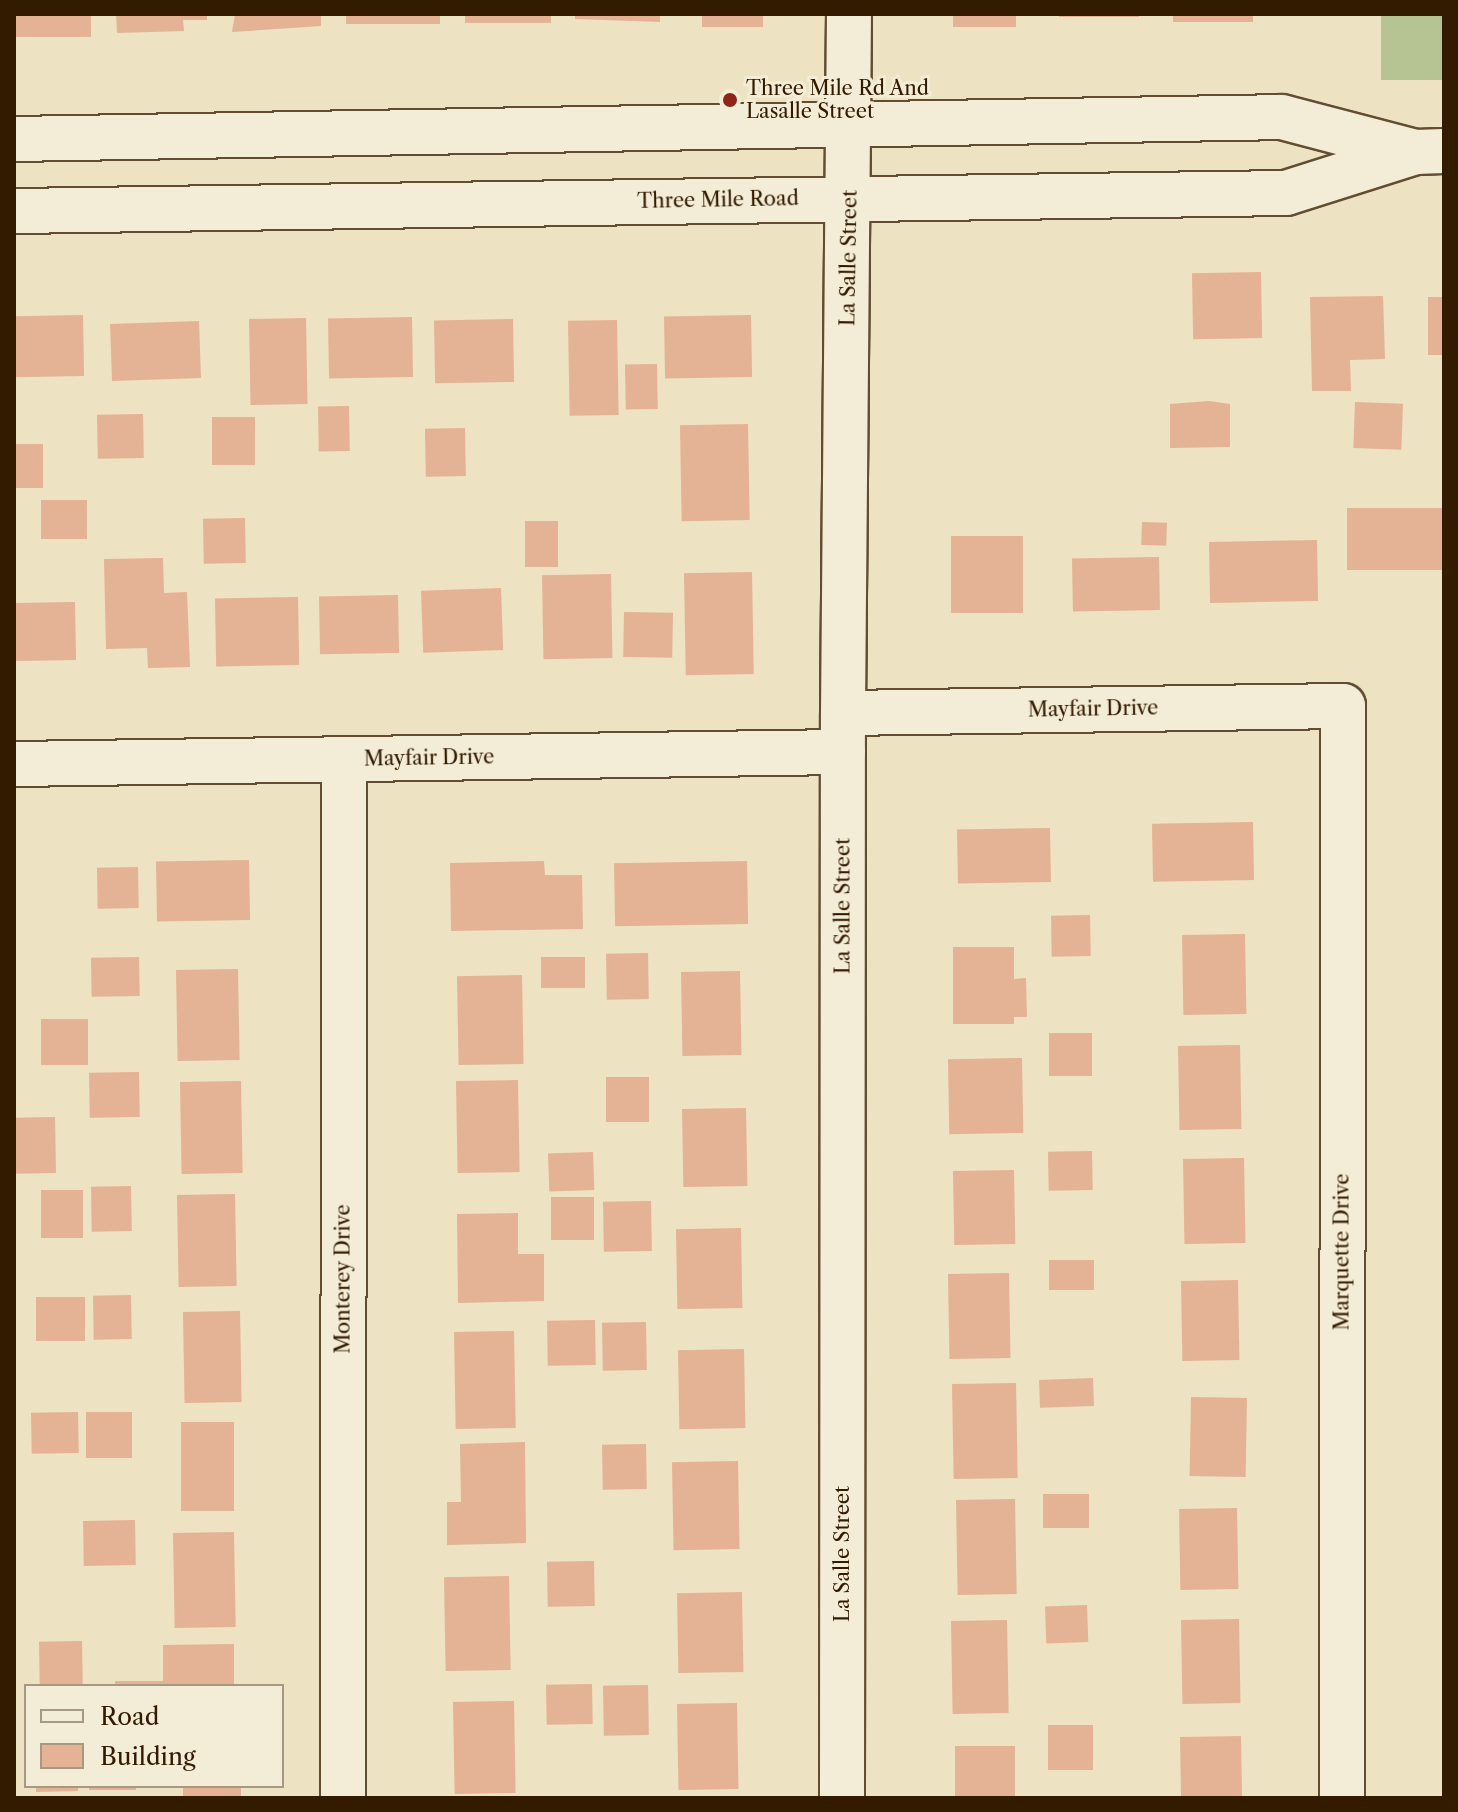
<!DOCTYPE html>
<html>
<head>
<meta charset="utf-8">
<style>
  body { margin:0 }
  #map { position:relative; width:1458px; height:1812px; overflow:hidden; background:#ede2c1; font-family:"Libre Caslon Text",serif }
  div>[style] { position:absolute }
  .green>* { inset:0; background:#b6c494; transform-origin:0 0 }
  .building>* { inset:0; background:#e4b294; transform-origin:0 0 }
  .roads { filter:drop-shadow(2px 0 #624d30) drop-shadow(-2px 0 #624d30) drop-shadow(0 2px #624d30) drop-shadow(0 -2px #624d30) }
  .minor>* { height:44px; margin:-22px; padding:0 22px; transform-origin:22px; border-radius:22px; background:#f3ecd7 }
  .dots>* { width:22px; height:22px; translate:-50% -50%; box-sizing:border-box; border:4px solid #f3ecd7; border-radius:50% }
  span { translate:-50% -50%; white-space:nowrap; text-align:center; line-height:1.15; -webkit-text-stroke:6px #f3ecd7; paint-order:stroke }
  .poi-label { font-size:20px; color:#331b00 }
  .left { translate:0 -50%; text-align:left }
  .street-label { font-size:20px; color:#331b00 }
  .frame { position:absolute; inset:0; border:16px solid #331b00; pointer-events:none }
  .legend { position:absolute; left:24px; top:1684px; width:260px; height:104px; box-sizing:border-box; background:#f3ecd7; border:2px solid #a69881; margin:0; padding:10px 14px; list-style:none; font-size:24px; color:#331b00 }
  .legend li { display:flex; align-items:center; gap:16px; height:40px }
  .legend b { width:40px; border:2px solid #a69881 }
</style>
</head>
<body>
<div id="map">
  <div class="green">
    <i style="left:1381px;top:14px;width:63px;height:66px"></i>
  </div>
  <div class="building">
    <i style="left:14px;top:14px;width:77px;height:23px"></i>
    <i style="clip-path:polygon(116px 14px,207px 14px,207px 20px,183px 20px,184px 31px,117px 33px)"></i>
    <i style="clip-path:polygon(235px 14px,321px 14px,321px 26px,232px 32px)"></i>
    <i style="left:346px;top:14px;width:94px;height:10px"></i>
    <i style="left:465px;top:14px;width:86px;height:9px"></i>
    <i style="clip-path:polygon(575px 14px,660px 14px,660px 22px,575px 19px)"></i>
    <i style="left:702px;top:14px;width:61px;height:13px"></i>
    <i style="left:953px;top:14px;width:63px;height:13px"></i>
    <i style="left:1059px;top:14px;width:80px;height:3px"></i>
    <i style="left:1173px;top:14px;width:80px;height:8px"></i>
    <i style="left:1261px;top:272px;width:66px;height:69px;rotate:89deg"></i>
    <i style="clip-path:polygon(1383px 296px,1385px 359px,1350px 360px,1351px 391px,1312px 391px,1310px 297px)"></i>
    <i style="left:1444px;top:297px;width:58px;height:16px;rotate:90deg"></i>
    <i style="left:83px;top:315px;width:61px;height:69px;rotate:89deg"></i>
    <i style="left:751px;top:315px;width:62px;height:87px;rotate:89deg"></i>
    <i style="left:412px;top:317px;width:60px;height:84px;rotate:89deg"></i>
    <i style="left:306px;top:318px;width:86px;height:57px;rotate:89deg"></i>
    <i style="left:513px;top:319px;width:63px;height:79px;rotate:89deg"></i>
    <i style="left:617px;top:320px;width:95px;height:49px;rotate:89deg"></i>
    <i style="left:199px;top:321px;width:57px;height:89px;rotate:88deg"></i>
    <i style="left:657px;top:364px;width:45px;height:32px;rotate:89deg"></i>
    <i style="clip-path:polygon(1209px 401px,1230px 404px,1230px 447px,1170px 448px,1170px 404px)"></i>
    <i style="left:1355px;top:402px;width:48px;height:46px;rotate:2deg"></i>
    <i style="left:349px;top:406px;width:45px;height:31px;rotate:89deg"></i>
    <i style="left:143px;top:414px;width:44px;height:46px;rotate:89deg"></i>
    <i style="left:212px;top:417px;width:43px;height:48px"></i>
    <i style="left:748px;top:424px;width:96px;height:68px;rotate:89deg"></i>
    <i style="left:465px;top:428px;width:48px;height:40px;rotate:89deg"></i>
    <i style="left:14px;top:444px;width:29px;height:44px"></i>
    <i style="left:87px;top:500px;width:39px;height:46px;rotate:90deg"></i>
    <i style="left:1444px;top:508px;width:62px;height:97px;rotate:90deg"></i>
    <i style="left:245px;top:518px;width:45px;height:42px;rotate:89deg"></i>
    <i style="left:525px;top:521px;width:33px;height:46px"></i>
    <i style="left:1142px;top:522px;width:25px;height:23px;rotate:2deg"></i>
    <i style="left:951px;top:536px;width:72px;height:77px"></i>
    <i style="left:1317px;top:540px;width:61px;height:108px;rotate:89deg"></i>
    <i style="left:1159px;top:557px;width:53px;height:87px;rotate:89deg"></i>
    <i style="clip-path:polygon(163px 558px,164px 593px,187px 592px,190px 667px,148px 668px,147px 648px,106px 649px,104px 559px)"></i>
    <i style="left:752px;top:572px;width:102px;height:68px;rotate:89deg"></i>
    <i style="left:611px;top:574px;width:84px;height:69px;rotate:89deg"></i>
    <i style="left:501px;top:588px;width:62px;height:80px;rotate:88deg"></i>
    <i style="left:398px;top:595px;width:58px;height:79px;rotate:89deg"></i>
    <i style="left:298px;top:597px;width:68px;height:83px;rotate:89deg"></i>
    <i style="left:75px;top:602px;width:58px;height:61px;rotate:89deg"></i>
    <i style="left:624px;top:612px;width:49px;height:45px;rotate:1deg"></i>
    <i style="left:1253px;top:822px;width:58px;height:101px;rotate:89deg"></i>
    <i style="left:1050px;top:828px;width:54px;height:93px;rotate:89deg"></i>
    <i style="left:249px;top:860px;width:60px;height:93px;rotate:89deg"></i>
    <i style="clip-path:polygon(544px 861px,545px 875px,582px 875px,583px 929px,451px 931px,450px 863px)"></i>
    <i style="left:747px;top:861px;width:63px;height:133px;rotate:89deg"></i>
    <i style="left:138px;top:867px;width:41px;height:41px;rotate:89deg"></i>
    <i style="left:1090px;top:915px;width:41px;height:39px;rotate:89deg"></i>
    <i style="left:1245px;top:934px;width:80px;height:63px;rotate:89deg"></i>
    <i style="clip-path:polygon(953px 947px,1014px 947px,1014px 979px,1026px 978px,1027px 1017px,1014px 1017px,1014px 1024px,953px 1024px)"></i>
    <i style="left:648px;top:953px;width:46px;height:42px;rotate:89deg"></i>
    <i style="left:139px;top:957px;width:39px;height:48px;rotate:89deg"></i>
    <i style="left:585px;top:957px;width:31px;height:44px;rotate:90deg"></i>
    <i style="left:238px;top:969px;width:91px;height:62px;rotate:89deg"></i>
    <i style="left:740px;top:971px;width:84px;height:59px;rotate:89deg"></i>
    <i style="left:522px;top:975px;width:89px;height:65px;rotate:89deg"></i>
    <i style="left:41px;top:1019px;width:47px;height:46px"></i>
    <i style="left:1049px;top:1033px;width:43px;height:43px"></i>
    <i style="left:1240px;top:1045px;width:84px;height:62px;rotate:89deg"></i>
    <i style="left:1022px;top:1058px;width:75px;height:74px;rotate:89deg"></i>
    <i style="left:139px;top:1072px;width:45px;height:50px;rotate:89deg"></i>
    <i style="left:606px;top:1077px;width:43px;height:45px"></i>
    <i style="left:518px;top:1080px;width:92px;height:62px;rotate:89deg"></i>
    <i style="left:241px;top:1081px;width:92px;height:61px;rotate:89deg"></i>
    <i style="left:746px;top:1108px;width:78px;height:64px;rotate:89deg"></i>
    <i style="left:55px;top:1117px;width:56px;height:41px;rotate:89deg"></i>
    <i style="left:1092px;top:1151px;width:39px;height:44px;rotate:89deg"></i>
    <i style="left:593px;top:1152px;width:38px;height:45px;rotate:88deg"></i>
    <i style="left:1244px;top:1158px;width:85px;height:61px;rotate:89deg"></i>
    <i style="left:1014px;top:1170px;width:74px;height:61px;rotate:89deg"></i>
    <i style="left:131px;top:1186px;width:45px;height:40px;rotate:89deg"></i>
    <i style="left:41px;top:1190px;width:42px;height:48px"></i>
    <i style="left:235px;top:1194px;width:92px;height:58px;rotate:89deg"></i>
    <i style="left:551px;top:1197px;width:43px;height:43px"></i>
    <i style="left:651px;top:1201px;width:50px;height:48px;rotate:89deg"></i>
    <i style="clip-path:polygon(518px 1213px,518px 1254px,544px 1254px,544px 1301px,458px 1303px,457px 1214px)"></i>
    <i style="left:741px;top:1228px;width:80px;height:65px;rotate:89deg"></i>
    <i style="left:1094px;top:1260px;width:30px;height:45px;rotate:90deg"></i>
    <i style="left:1009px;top:1273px;width:85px;height:61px;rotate:89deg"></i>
    <i style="left:1238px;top:1280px;width:80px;height:57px;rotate:89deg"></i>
    <i style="left:131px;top:1295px;width:44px;height:38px;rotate:89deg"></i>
    <i style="left:85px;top:1297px;width:44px;height:49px;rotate:90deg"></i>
    <i style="left:240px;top:1311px;width:91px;height:57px;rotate:89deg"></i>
    <i style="left:595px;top:1320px;width:45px;height:48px;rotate:89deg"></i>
    <i style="left:646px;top:1322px;width:48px;height:44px;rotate:89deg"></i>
    <i style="left:514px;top:1331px;width:97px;height:60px;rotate:89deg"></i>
    <i style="left:744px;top:1349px;width:79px;height:66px;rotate:89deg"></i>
    <i style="left:1093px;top:1378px;width:28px;height:54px;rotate:88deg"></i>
    <i style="left:1016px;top:1383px;width:95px;height:64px;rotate:89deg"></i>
    <i style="left:1191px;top:1397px;width:56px;height:79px;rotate:1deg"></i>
    <i style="left:78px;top:1412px;width:41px;height:47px;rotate:89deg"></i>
    <i style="left:86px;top:1412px;width:46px;height:46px"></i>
    <i style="left:181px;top:1422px;width:53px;height:89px"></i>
    <i style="clip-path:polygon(525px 1442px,526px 1543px,447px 1545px,447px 1502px,461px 1502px,460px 1444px)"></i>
    <i style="left:646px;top:1444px;width:45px;height:44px;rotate:89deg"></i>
    <i style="left:738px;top:1461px;width:88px;height:66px;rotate:89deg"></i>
    <i style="left:1089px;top:1494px;width:34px;height:46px;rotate:90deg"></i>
    <i style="left:1015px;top:1499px;width:95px;height:59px;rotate:89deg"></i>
    <i style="left:1237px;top:1508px;width:81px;height:58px;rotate:89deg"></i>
    <i style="left:135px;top:1520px;width:45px;height:52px;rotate:89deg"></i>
    <i style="left:234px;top:1532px;width:95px;height:61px;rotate:89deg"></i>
    <i style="left:594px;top:1561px;width:45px;height:47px;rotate:89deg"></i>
    <i style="left:509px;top:1576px;width:94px;height:65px;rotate:89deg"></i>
    <i style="left:742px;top:1592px;width:80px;height:65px;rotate:89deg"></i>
    <i style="left:1087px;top:1605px;width:37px;height:42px;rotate:88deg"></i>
    <i style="left:1239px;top:1619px;width:84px;height:58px;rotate:89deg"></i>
    <i style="left:1007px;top:1620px;width:93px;height:56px;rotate:89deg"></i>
    <i style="left:82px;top:1641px;width:43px;height:43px;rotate:89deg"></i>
    <i style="clip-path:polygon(234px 1644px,234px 1686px,115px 1686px,115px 1681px,163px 1681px,163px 1645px)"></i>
    <i style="left:592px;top:1684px;width:40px;height:46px;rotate:89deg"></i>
    <i style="left:648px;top:1685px;width:50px;height:45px;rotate:89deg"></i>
    <i style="left:514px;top:1701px;width:92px;height:61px;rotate:89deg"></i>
    <i style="left:737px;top:1703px;width:86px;height:60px;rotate:89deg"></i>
    <i style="left:1048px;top:1725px;width:45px;height:45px"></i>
    <i style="left:1241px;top:1736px;width:62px;height:61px;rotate:89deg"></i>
    <i style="left:1015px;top:1746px;width:52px;height:60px;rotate:90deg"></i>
    <i style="clip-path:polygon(36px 1786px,78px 1786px,78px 1791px,36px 1792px)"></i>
    <i style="left:89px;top:1786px;width:47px;height:4px"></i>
    <i style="left:183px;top:1786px;width:58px;height:12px"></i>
  </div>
  <div class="roads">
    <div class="minor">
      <i style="left:14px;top:139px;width:1268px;rotate:-0.99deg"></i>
      <i style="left:1282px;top:117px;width:138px;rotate:14.7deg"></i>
      <i style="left:14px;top:211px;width:1272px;rotate:-0.81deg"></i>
      <i style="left:1286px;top:193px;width:135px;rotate:-17.6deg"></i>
      <i style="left:1415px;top:152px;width:29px;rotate:-2deg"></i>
      <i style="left:843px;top:713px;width:500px;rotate:-0.8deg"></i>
      <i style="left:1343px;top:706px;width:1092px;rotate:90.05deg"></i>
      <i style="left:14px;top:764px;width:829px;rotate:-0.83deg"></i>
      <i style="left:343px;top:1798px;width:1039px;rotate:-89.94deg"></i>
      <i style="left:842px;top:1798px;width:1085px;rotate:-89.95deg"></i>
      <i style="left:843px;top:713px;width:699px;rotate:-89.51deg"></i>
    </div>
  </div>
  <div class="dots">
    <i style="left:730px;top:100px;background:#8f2418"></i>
  </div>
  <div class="poi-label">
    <span class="left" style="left:746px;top:100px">Three Mile Rd And<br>Lasalle Street</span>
  </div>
  <div class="street-label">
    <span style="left:718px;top:200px;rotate:-1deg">Three Mile Road</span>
    <span style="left:849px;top:258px;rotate:-89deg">La Salle Street</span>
    <span style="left:1093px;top:709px;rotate:-1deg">Mayfair Drive</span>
    <span style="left:429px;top:758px;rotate:-1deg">Mayfair Drive</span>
    <span style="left:843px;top:906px;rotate:-90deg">La Salle Street</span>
    <span style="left:1342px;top:1252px;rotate:-90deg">Marquette Drive</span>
    <span style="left:343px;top:1279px;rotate:-90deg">Monterey Drive</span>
    <span style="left:842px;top:1554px;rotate:-90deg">La Salle Street</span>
  </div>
  <div class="frame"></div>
  <ul class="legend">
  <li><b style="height:10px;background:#f3ecd7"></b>Road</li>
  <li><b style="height:22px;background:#e4b294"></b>Building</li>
  </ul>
</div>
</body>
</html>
